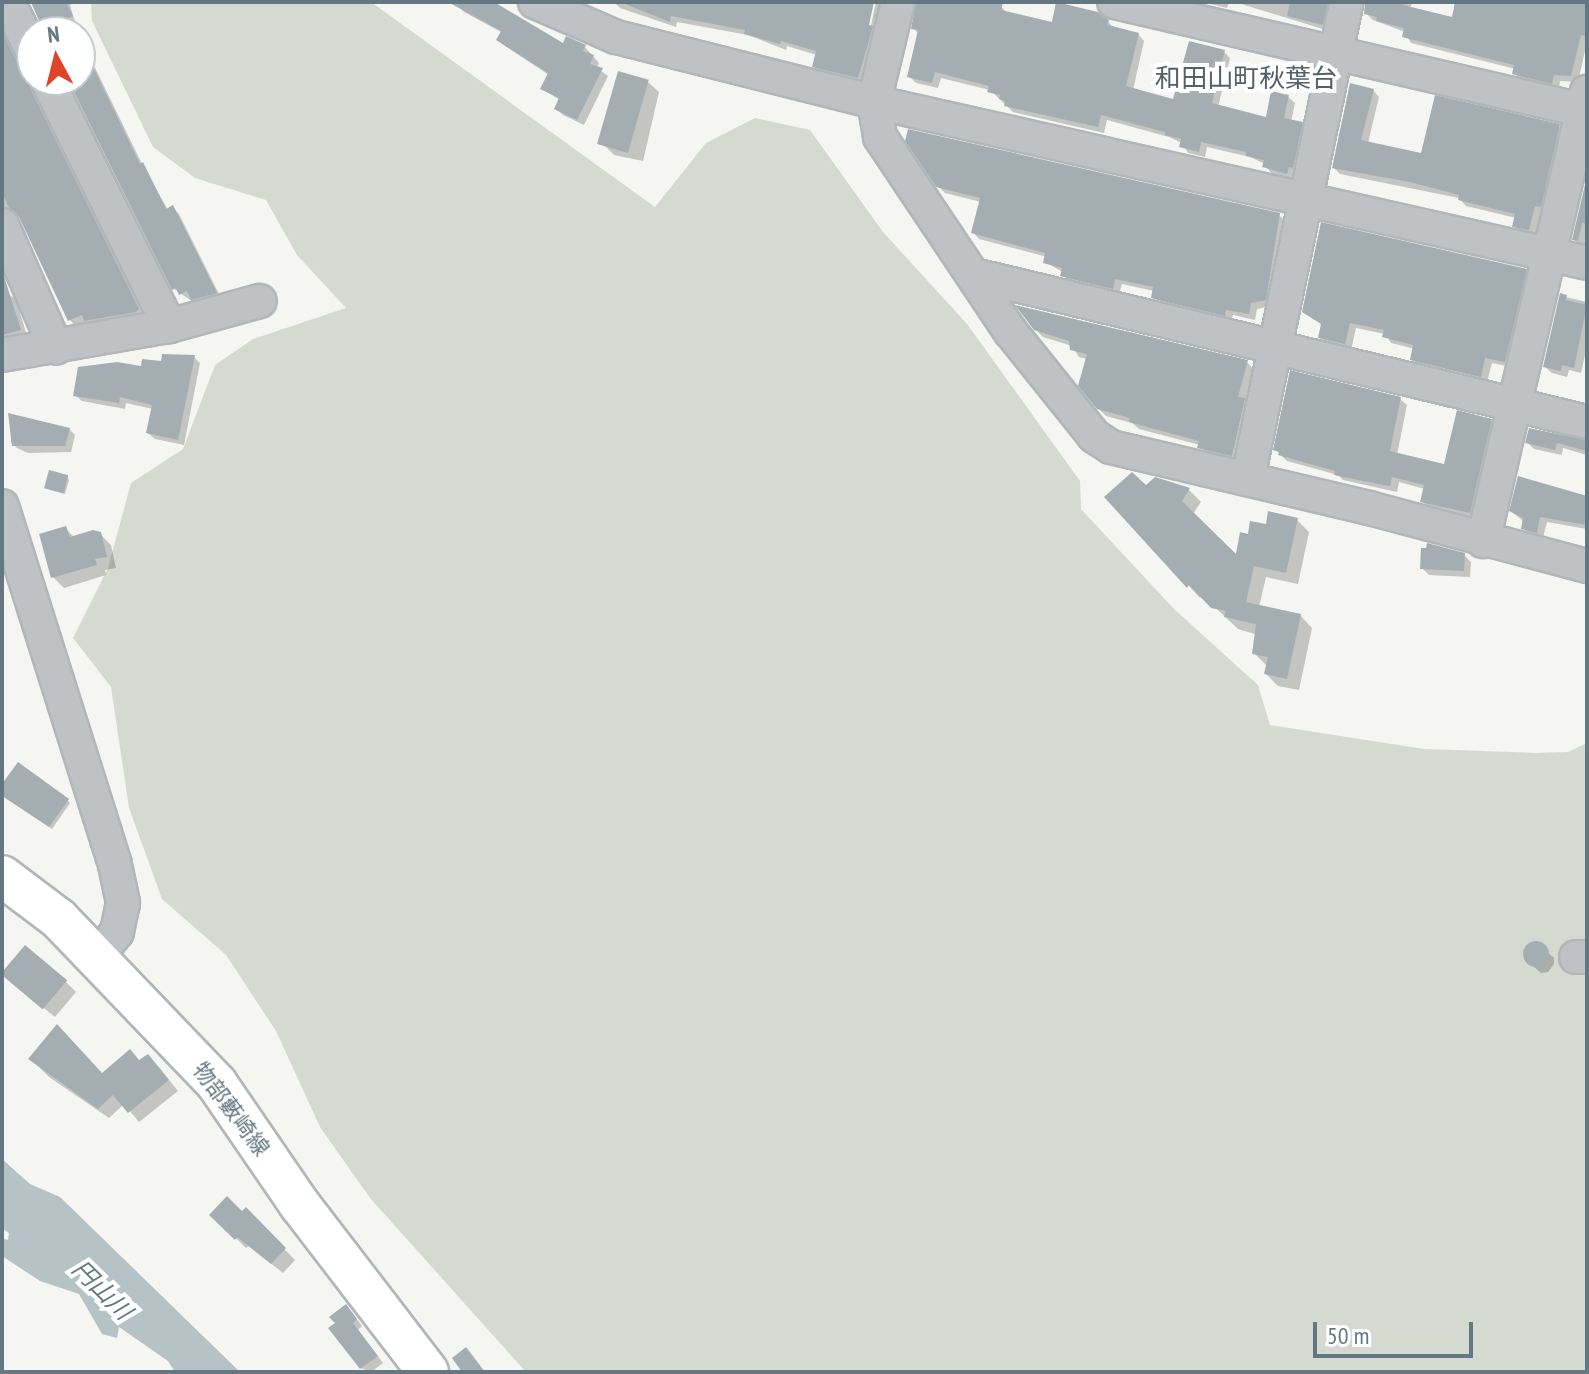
<!DOCTYPE html>
<html>
<head>
<meta charset="utf-8">
<style>
  body { margin:0 }
  #map { position:relative; width:1589px; height:1374px; overflow:hidden; background:#f5f5f1; font-family:"PT Sans Narrow","Noto Sans JP",sans-serif }
  div>[style] { position:absolute }
  .green>* { inset:0; background:#d5dad1 }
  .water>* { inset:0; background:#b5c3c6 }
  .shadow>* { inset:0; background:#0003 }
  .building>* { inset:0; background:#a4aeb2; transform-origin:0 0 }
  .round { border-radius:50% }
  .roads { filter:drop-shadow(2px 0 #b1b6b9) drop-shadow(-2px 0 #b1b6b9) drop-shadow(0 2px #b1b6b9) drop-shadow(0 -2px #b1b6b9) }
  .minor>* { height:32px; margin:-16px; padding:0 16px; transform-origin:16px; border-radius:16px; background:#bec2c5 }
  .major>* { height:40px; margin:-20px; padding:0 20px; transform-origin:20px; border-radius:20px; background:#fff }
  span { translate:-50% -50%; white-space:nowrap; text-align:center; line-height:1.15; -webkit-text-stroke:8px #fff; paint-order:stroke }
  .street-label { font-size:22px; color:#657782 }
  .water-label { font-size:24px; color:#60797f; font-style:italic }
  .quarter-label { font-size:26px; color:#526067 }
  .frame { position:absolute; inset:0; border:4px solid #657782; pointer-events:none }
  .north { position:absolute; left:16px; top:16px; width:80px; height:80px; box-sizing:border-box; background:#fff; border:2px solid #c1c9cd; border-radius:50%; rotate:353deg; font-size:22px; font-weight:700; line-height:32px; text-align:center; color:#657782 }
  .north::after { content:''; display:block; margin:auto; width:28px; height:36px; background:#df4328; clip-path:polygon(50% 0,100% 100%,50% 72%,0 100%) }
  .scale { position:absolute; left:1313px; top:1322px; width:160px; height:36px; box-sizing:border-box; border:4px solid #657782; border-top:0; padding-left:10px; font-size:24px; line-height:28px; white-space:nowrap; color:#657782; -webkit-text-stroke:6px #fff; paint-order:stroke }
</style>
</head>
<body>
<div id="map">
  <div class="green">
    <i style="clip-path:polygon(91px 2px,371px 2px,655px 207px,706px 143px,755px 118px,810px 130px,883px 232px,967px 324px,1080px 481px,1081px 509px,1174px 609px,1258px 685px,1270px 725px,1424px 749px,1537px 753px,1568px 752px,1587px 743px,1587px 1372px,526px 1372px,370px 1198px,320px 1127px,276px 1031px,226px 955px,162px 899px,129px 808px,111px 687px,73px 638px,108px 568px,131px 483px,183px 449px,215px 365px,253px 339px,346px 308px,297px 255px,266px 200px,195px 178px,153px 147px,92px 21px)"></i>
  </div>
  <div class="water">
    <i style="clip-path:polygon(2px 1159px,30px 1184px,60px 1197px,240px 1372px,175px 1372px,168px 1361px,119px 1327px,117px 1338px,102px 1334px,79px 1294px,40px 1281px,2px 1256px,2px 1238px,8px 1240px,9px 1233px,2px 1228px)"></i>
  </div>
  <div class="shadow">
    <i style="clip-path:polygon(33px 2px,76px 2px,70px 5px,78px 32px,47px 32px)"></i>
    <i style="clip-path:polygon(460px 2px,490px 2px,564px 46px,584px 46px,599px 63px,597px 68px,608px 76px,584px 125px,563px 115px,556px 109px,560px 100px,542px 89px,549px 75px,505px 46px,498px 40px,503px 33px,464px 12px,458px 6px)"></i>
    <i style="clip-path:polygon(614px 2px,872px 2px,865px 34px,869px 35px,876px 2px,882px 2px,865px 84px,821px 73px,814px 66px,817px 55px,787px 46px,786px 50px,748px 35px,677px 22px,676px 27px,620px 8px)"></i>
    <i style="clip-path:polygon(918px 2px,997px 2px,1008px 14px,1053px 24px,1108px 22px,1115px 29px,1138px 34px,1144px 41px,1133px 90px,1175px 102px,1224px 52px,1230px 58px,1218px 107px,1267px 120px,1288px 97px,1295px 103px,1291px 122px,1302px 124px,1308px 131px,1299px 174px,1295px 172px,1293px 179px,1271px 173px,1265px 164px,1250px 157px,1207px 147px,1205px 157px,1188px 153px,1182px 143px,1169px 137px,1107px 120px,1104px 133px,1013px 112px,990px 90px,941px 78px,938px 88px,916px 83px,909px 76px,919px 34px,913px 28px)"></i>
    <i style="clip-path:polygon(1202px 2px,1229px 2px,1227px 8px)"></i>
    <i style="clip-path:polygon(1235px 2px,1337px 2px,1329px 31px)"></i>
    <i style="clip-path:polygon(1366px 2px,1412px 2px,1410px 9px,1454px 19px,1458px 2px,1587px 2px,1587px 42px,1578px 82px,1560px 81px,1559px 89px,1521px 80px,1515px 74px,1516px 69px,1411px 43px,1405px 32px,1373px 20px,1366px 13px)"></i>
    <i style="clip-path:polygon(2px 29px,19px 63px,32px 72px,32px 80px,37px 80px,36px 96px,144px 317px,92px 327px,87px 322px,76px 327px,70px 320px,23px 219px,11px 211px,2px 215px)"></i>
    <i style="clip-path:polygon(80px 37px,142px 164px,168px 210px,173px 208px,179px 214px,222px 300px,199px 306px,174px 289px,70px 80px,80px 80px)"></i>
    <i style="clip-path:polygon(648px 82px,659px 92px,643px 161px,614px 155px,603px 144px)"></i>
    <i style="clip-path:polygon(1373px 90px,1379px 97px,1368px 143px,1423px 155px,1559px 126px,1565px 132px,1547px 212px,1541px 211px,1535px 236px,1521px 232px,1514px 226px,1516px 218px,1466px 206px,1459px 198px,1340px 174px,1334px 168px)"></i>
    <i style="clip-path:polygon(1587px 185px,1587px 248px,1574px 240px)"></i>
    <i style="clip-path:polygon(938px 186px,1279px 215px,1286px 222px,1272px 306px,1257px 309px,1255px 320px,1233px 315px,1231px 321px,1160px 304px,1153px 297px,1154px 291px,1122px 284px,1119px 294px,1069px 282px,1063px 272px,1045px 262px,1047px 257px,979px 239px,973px 232px,981px 202px,945px 193px)"></i>
    <i style="clip-path:polygon(1526px 271px,1532px 277px,1511px 367px,1492px 363px,1487px 382px,1419px 366px,1412px 359px,1415px 349px,1391px 343px,1385px 334px,1356px 328px,1351px 350px,1327px 344px,1320px 337px,1323px 325px,1304px 311px)"></i>
    <i style="clip-path:polygon(2px 278px,6px 293px,16px 299px,27px 336px,2px 342px)"></i>
    <i style="clip-path:polygon(1561px 296px,1587px 302px,1587px 346px,1581px 373px,1569px 370px,1567px 377px,1552px 373px,1545px 367px)"></i>
    <i style="clip-path:polygon(1035px 329px,1247px 362px,1254px 370px,1246px 402px,1252px 408px,1239px 462px,1207px 455px,1200px 445px,1139px 429px,1132px 423px,1106px 416px,1098px 408px,1087px 359px,1079px 357px,1072px 346px,1043px 337px)"></i>
    <i style="clip-path:polygon(194px 357px,200px 363px,184px 445px,155px 439px,148px 433px,153px 409px,126px 403px,125px 409px,82px 401px,75px 395px,142px 368px)"></i>
    <i style="clip-path:polygon(1400px 399px,1407px 405px,1397px 455px,1446px 466px,1491px 421px,1497px 427px,1476px 518px,1429px 508px,1422px 501px,1425px 489px,1399px 482px,1397px 492px,1343px 480px,1338px 475px,1287px 461px,1275px 449px)"></i>
    <i style="clip-path:polygon(10px 416px,69px 429px,75px 435px,71px 452px,28px 453px,17px 448px,11px 442px)"></i>
    <i style="clip-path:polygon(1527px 442px,1587px 443px,1587px 455px,1563px 448px,1562px 455px,1534px 449px)"></i>
    <i style="clip-path:polygon(67px 477px,69px 480px,65px 494px,46px 487px)"></i>
    <i style="clip-path:polygon(1156px 479px,1189px 490px,1201px 502px,1193px 514px,1237px 558px,1249px 536px,1267px 526px,1297px 520px,1309px 532px,1298px 584px,1266px 577px,1259px 607px,1300px 615px,1312px 628px,1299px 690px,1278px 686px,1266px 674px,1266px 665px,1254px 653px,1258px 635px,1238px 629px,1203px 596px,1200px 598px,1107px 497px,1146px 488px)"></i>
    <i style="clip-path:polygon(1587px 498px,1587px 529px,1547px 522px,1543px 538px,1530px 535px,1523px 528px,1524px 522px,1511px 511px)"></i>
    <i style="clip-path:polygon(65px 528px,75px 538px,100px 534px,111px 545px,116px 568px,105px 570px,106px 575px,64px 588px,53px 577px)"></i>
    <i style="clip-path:polygon(1464px 555px,1471px 562px,1470px 577px,1429px 575px,1422px 568px)"></i>
    <i style="clip-path:polygon(2px 787px,68px 801px,70px 803px,52px 829px,2px 794px)"></i>
    <i style="clip-path:polygon(1539px 944px,1554px 958px,1554px 964px,1548px 972px,1541px 973px,1526px 960px,1525px 952px,1530px 945px)"></i>
    <i style="clip-path:polygon(65px 981px,76px 992px,55px 1017px,14px 984px)"></i>
    <i style="clip-path:polygon(57px 1027px,102px 1075px,140px 1062px,158px 1066px,178px 1091px,139px 1122px,124px 1104px,109px 1118px,49px 1077px,30px 1058px)"></i>
    <i style="clip-path:polygon(246px 1210px,295px 1260px,283px 1273px,249px 1246px,246px 1248px,212px 1215px,242px 1214px)"></i>
    <i style="clip-path:polygon(353px 1314px,362px 1326px,358px 1330px,383px 1363px,371px 1372px,361px 1368px,331px 1328px)"></i>
  </div>
  <div class="building">
    <i style="clip-path:polygon(31px 2px,66px 2px,73px 16px,43px 30px)"></i>
    <i style="clip-path:polygon(448px 2px,494px 2px,563px 43px,566px 36px,586px 45px,583px 51px,594px 55px,590px 64px,603px 68px,577px 120px,554px 109px,559px 98px,540px 89px,548px 73px,496px 40px,501px 31px)"></i>
    <i style="clip-path:polygon(620px 2px,874px 2px,869px 25px,873px 26px,858px 78px,812px 67px,816px 51px,781px 41px,780px 44px,744px 34px,745px 30px,671px 16px,670px 22px)"></i>
    <i style="clip-path:polygon(916px 2px,1003px 2px,1001px 10px,1052px 22px,1056px 2px,1098px 12px,1109px 20px,1108px 25px,1139px 33px,1126px 86px,1173px 99px,1189px 41px,1225px 50px,1212px 103px,1266px 117px,1271px 91px,1289px 95px,1284px 118px,1303px 122px,1293px 168px,1289px 167px,1287px 174px,1262px 167px,1264px 160px,1246px 156px,1246px 152px,1201px 142px,1199px 152px,1179px 147px,1181px 139px,1165px 135px,1165px 132px,1101px 115px,1098px 127px,1004px 106px,1005px 101px,999px 99px,1000px 95px,987px 92px,989px 86px,935px 72px,932px 83px,907px 77px,918px 30px,911px 29px)"></i>
    <i style="clip-path:polygon(1290px 2px,1328px 2px,1323px 25px,1287px 16px)"></i>
    <i style="clip-path:polygon(1365px 2px,1404px 2px,1403px 5px,1452px 17px,1455px 2px,1587px 2px,1587px 37px,1581px 35px,1571px 76px,1554px 75px,1552px 84px,1512px 74px,1514px 65px,1402px 37px,1404px 28px,1376px 21px,1377px 17px,1364px 14px)"></i>
    <i style="clip-path:polygon(2px 32px,15px 58px,30px 73px,30px 88px,139px 309px,136px 312px,84px 321px,82px 315px,68px 321px,19px 217px,9px 208px,2px 192px)"></i>
    <i style="clip-path:polygon(80px 40px,140px 164px,143px 162px,166px 209px,173px 205px,217px 293px,191px 300px,187px 291px,179px 295px,176px 288px,172px 290px,68px 80px,80px 80px)"></i>
    <i style="left:618px;top:71px;width:32px;height:76px;rotate:16deg"></i>
    <i style="clip-path:polygon(1350px 83px,1374px 89px,1361px 140px,1421px 153px,1435px 95px,1560px 124px,1541px 207px,1535px 206px,1529px 230px,1512px 227px,1515px 214px,1458px 200px,1459px 195px,1410px 182px,1332px 168px)"></i>
    <i style="clip-path:polygon(908px 129px,1280px 213px,1266px 300px,1251px 303px,1249px 314px,1226px 310px,1225px 316px,1151px 298px,1153px 287px,1115px 279px,1113px 289px,1060px 276px,1062px 268px,1043px 263px,1045px 253px,971px 233px,980px 198px,936px 187px,905px 141px)"></i>
    <i style="clip-path:polygon(1587px 176px,1587px 224px,1582px 223px,1578px 241px,1572px 240px)"></i>
    <i style="clip-path:polygon(1321px 222px,1527px 269px,1505px 362px,1485px 358px,1481px 377px,1410px 360px,1413px 345px,1382px 337px,1384px 330px,1350px 323px,1345px 344px,1318px 338px,1321px 324px,1302px 312px)"></i>
    <i style="clip-path:polygon(4px 276px,21px 330px,2px 335px,2px 277px)"></i>
    <i style="clip-path:polygon(1560px 293px,1567px 295px,1566px 300px,1587px 305px,1574px 368px,1562px 365px,1561px 371px,1543px 367px)"></i>
    <i style="clip-path:polygon(1015px 305px,1248px 360px,1238px 397px,1245px 398px,1232px 456px,1197px 448px,1199px 441px,1129px 422px,1130px 418px,1097px 409px,1078px 386px,1087px 354px,1070px 350px,1069px 341px,1034px 330px)"></i>
    <i style="clip-path:polygon(162px 354px,195px 355px,178px 440px,146px 433px,152px 405px,120px 397px,119px 403px,73px 396px,78px 367px,117px 362px,141px 366px,142px 359px,161px 361px)"></i>
    <i style="clip-path:polygon(1290px 370px,1401px 397px,1390px 451px,1444px 464px,1457px 410px,1492px 419px,1470px 513px,1420px 502px,1424px 485px,1392px 477px,1390px 486px,1383px 485px,1334px 475px,1335px 471px,1278px 455px,1279px 452px,1273px 450px)"></i>
    <i style="clip-path:polygon(8px 413px,70px 428px,65px 446px,12px 446px)"></i>
    <i style="clip-path:polygon(1529px 428px,1587px 440px,1587px 451px,1557px 443px,1555px 450px,1525px 443px)"></i>
    <i style="left:49px;top:470px;width:20px;height:19px;rotate:15deg"></i>
    <i style="clip-path:polygon(1132px 472px,1146px 485px,1155px 477px,1190px 488px,1182px 501px,1236px 554px,1240px 532px,1248px 534px,1250px 521px,1266px 524px,1268px 511px,1298px 518px,1286px 573px,1254px 566px,1246px 602px,1301px 614px,1287px 679px,1264px 674px,1268px 657px,1252px 654px,1256px 624px,1224px 617px,1226px 611px,1211px 608px,1189px 585px,1187px 588px,1104px 497px)"></i>
    <i style="clip-path:polygon(1518px 476px,1587px 496px,1587px 525px,1540px 517px,1537px 533px,1521px 529px,1523px 518px,1509px 511px)"></i>
    <i style="clip-path:polygon(66px 526px,70px 537px,93px 530px,101px 532px,107px 557px,95px 559px,97px 565px,51px 578px,39px 534px)"></i>
    <i style="clip-path:polygon(1427px 543px,1465px 553px,1464px 571px,1420px 569px,1421px 548px,1426px 548px)"></i>
    <i style="clip-path:polygon(18px 762px,69px 799px,49px 827px,2px 796px,2px 784px)"></i>
    <i class="round" style="left:1523px;top:941px;width:26px;height:26px"></i>
    <i style="left:25px;top:945px;width:55px;height:38px;rotate:40deg"></i>
    <i style="clip-path:polygon(57px 1024px,102px 1073px,130px 1049px,139px 1060px,148px 1054px,169px 1080px,128px 1113px,113px 1095px,98px 1109px,28px 1059px)"></i>
    <i style="clip-path:polygon(227px 1196px,242px 1211px,246px 1207px,286px 1248px,271px 1264px,237px 1237px,235px 1240px,209px 1215px)"></i>
    <i style="clip-path:polygon(346px 1304px,357px 1319px,353px 1323px,378px 1356px,360px 1369px,328px 1328px,335px 1323px,329px 1317px)"></i>
    <i style="clip-path:polygon(466px 1347px,485px 1372px,462px 1372px,452px 1358px)"></i>
  </div>
  <div class="roads">
    <div class="minor">
      <i style="left:8px;top:2px;width:54px;rotate:63.4deg"></i>
      <i style="left:535px;top:2px;width:88px;rotate:23.4deg"></i>
      <i style="left:616px;top:37px;width:266px;rotate:14.1deg"></i>
      <i style="left:874px;top:102px;width:731px;rotate:12.72deg"></i>
      <i style="left:898px;top:2px;width:103px;rotate:103.5deg"></i>
      <i style="left:874px;top:102px;width:36px;rotate:80deg"></i>
      <i style="left:880px;top:137px;width:234px;rotate:56.2deg"></i>
      <i style="left:1010px;top:331px;width:134px;rotate:51.3deg"></i>
      <i style="left:1094px;top:436px;width:20px;rotate:33deg"></i>
      <i style="left:1111px;top:447px;width:265px;rotate:13.3deg"></i>
      <i style="left:1369px;top:508px;width:226px;rotate:14.9deg"></i>
      <i style="left:1114px;top:2px;width:485px;rotate:13deg"></i>
      <i style="left:47px;top:80px;width:275px;rotate:63.6deg"></i>
      <i style="left:2px;top:225px;width:134px;rotate:66.3deg"></i>
      <i style="left:974px;top:275px;width:630px;rotate:13.49deg"></i>
      <i style="left:2px;top:355px;width:169px;rotate:-9.9deg"></i>
      <i style="left:169px;top:326px;width:94px;rotate:-15.4deg"></i>
      <i style="left:1248px;top:478px;width:486px;rotate:-78.3deg"></i>
      <i style="left:2px;top:506px;width:376px;rotate:72.5deg"></i>
      <i style="left:115px;top:865px;width:39px;rotate:78deg"></i>
      <i style="left:123px;top:903px;width:30px;rotate:102deg"></i>
      <i style="left:117px;top:932px;width:33px;rotate:129deg"></i>
      <i style="left:1483px;top:541px;width:461px;rotate:-77deg"></i>
      <i style="left:1576px;top:957px;width:11px"></i>
    </div>
    <div class="major">
      <i style="left:2px;top:876px;width:71px;rotate:37deg"></i>
      <i style="left:59px;top:919px;width:228px;rotate:46.2deg"></i>
      <i style="left:217px;top:1084px;width:147px;rotate:55.6deg"></i>
      <i style="left:300px;top:1205px;width:210px;rotate:52.5deg"></i>
    </div>
  </div>
  <div class="street-label">
    <span style="left:231px;top:1109px;rotate:53deg">物部藪崎線</span>
  </div>
  <div class="water-label">
    <span style="left:102px;top:1290px;rotate:45deg">円山川</span>
  </div>
  <div class="quarter-label">
    <span style="left:1246px;top:78px">和田山町秋葉台</span>
  </div>
  <div class="frame"></div>
  <div class="north">N</div>
  <div class="scale">50 m</div>
</div>
</body>
</html>
